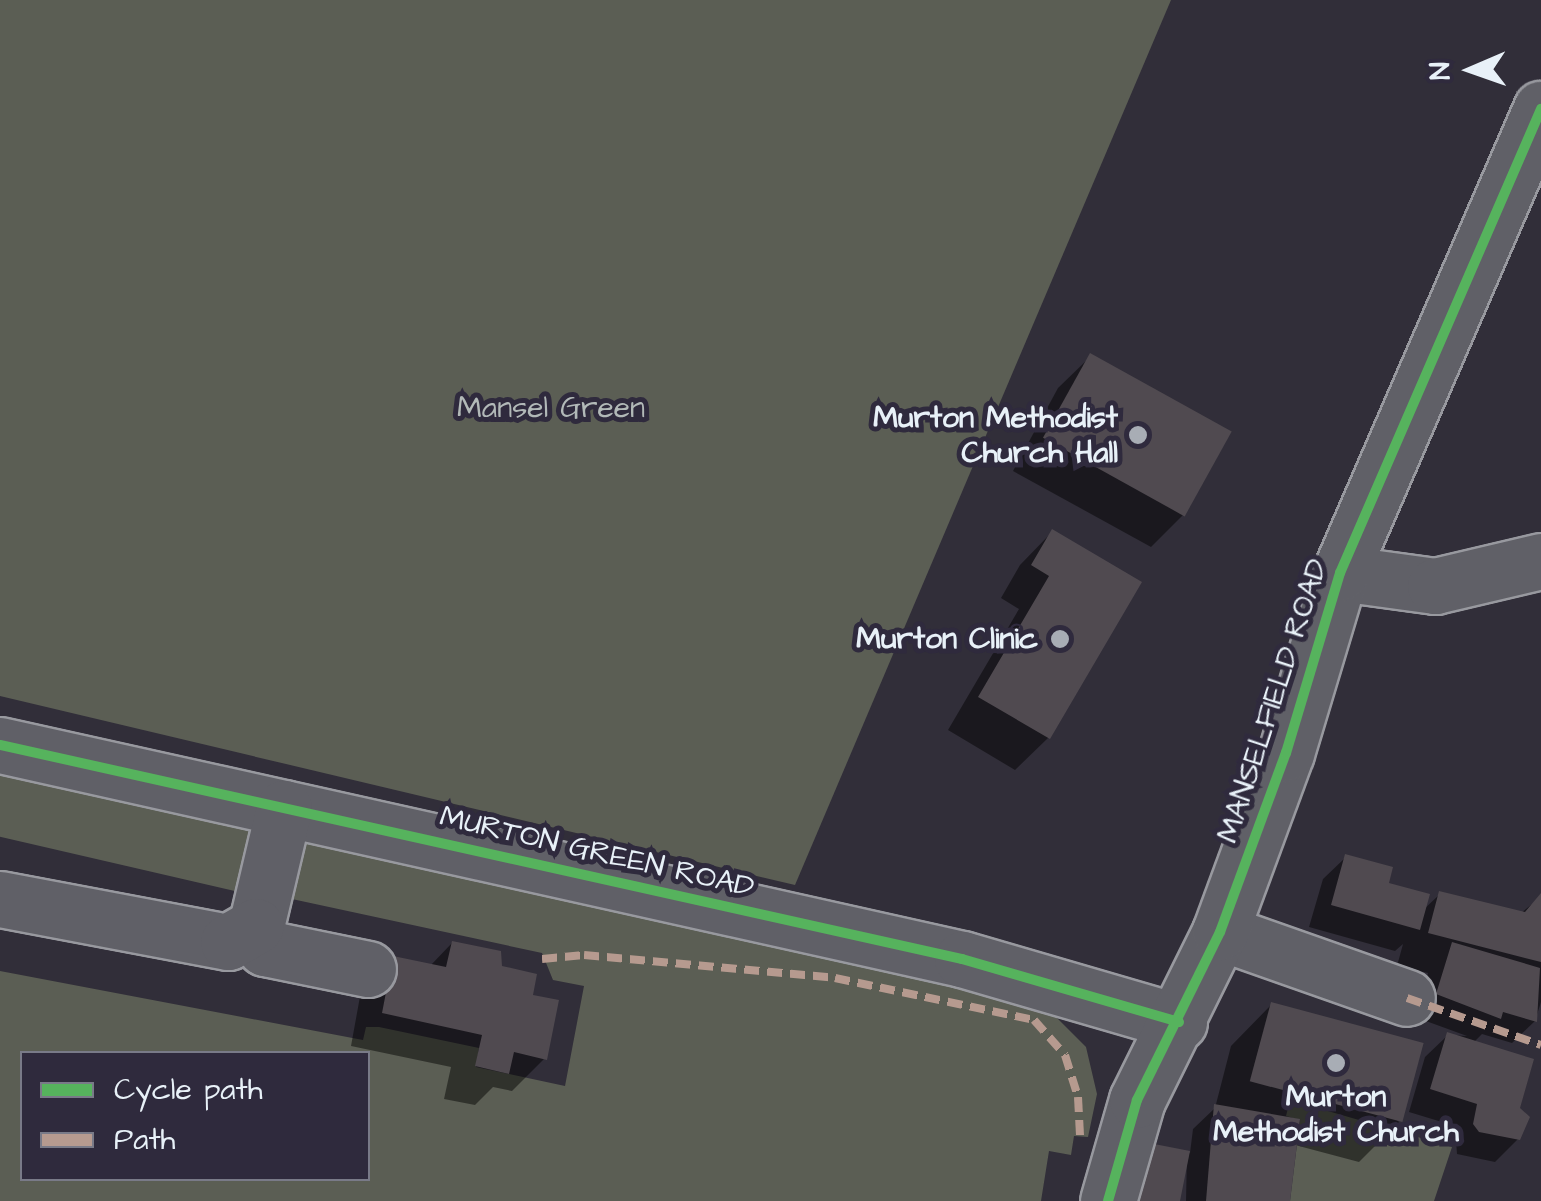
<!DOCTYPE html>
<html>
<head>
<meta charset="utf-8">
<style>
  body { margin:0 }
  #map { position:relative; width:1541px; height:1201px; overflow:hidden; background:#312e39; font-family:"Architects Daughter",sans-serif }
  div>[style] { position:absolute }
  .green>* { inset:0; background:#5b5e54; transform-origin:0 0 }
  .shadow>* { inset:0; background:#0007 }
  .building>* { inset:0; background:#504a50; transform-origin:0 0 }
  .roads { filter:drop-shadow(2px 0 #98999f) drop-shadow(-2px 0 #98999f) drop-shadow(0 2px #98999f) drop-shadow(0 -2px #98999f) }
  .minor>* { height:55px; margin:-27.5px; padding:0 27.5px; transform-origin:27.5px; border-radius:27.5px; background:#606067 }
  .quiet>* { height:8px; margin-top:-4px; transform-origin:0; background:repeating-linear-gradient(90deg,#b69a8f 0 15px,transparent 0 23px) }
  .cycleway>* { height:10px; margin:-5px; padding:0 5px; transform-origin:5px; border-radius:5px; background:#56b35d }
  .dots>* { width:28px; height:28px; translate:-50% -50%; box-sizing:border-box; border:5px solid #2f2a3d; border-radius:50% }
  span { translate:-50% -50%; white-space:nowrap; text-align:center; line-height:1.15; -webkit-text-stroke:10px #2f2a3d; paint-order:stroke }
  .park-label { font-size:30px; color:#b2b9b8 }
  .poi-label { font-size:30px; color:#e8f1f8; font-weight:700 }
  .right { translate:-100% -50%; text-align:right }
  .street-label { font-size:30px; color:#e8f1f8 }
  .legend { position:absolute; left:20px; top:1051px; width:350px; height:130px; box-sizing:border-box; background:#2f2a3d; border:2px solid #797a88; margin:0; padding:12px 18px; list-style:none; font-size:30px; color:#e8f1f8 }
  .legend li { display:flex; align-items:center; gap:20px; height:50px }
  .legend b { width:50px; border:2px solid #797a88 }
  .north { position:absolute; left:1421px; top:20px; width:100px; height:100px; -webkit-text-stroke:8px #2f2a3d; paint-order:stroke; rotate:268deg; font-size:28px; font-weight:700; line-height:40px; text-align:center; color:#e8f1f8 }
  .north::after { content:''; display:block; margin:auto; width:35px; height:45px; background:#e8f1f8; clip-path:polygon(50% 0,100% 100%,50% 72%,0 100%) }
</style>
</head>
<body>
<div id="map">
  <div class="green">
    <i style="clip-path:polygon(0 0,1171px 0,795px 885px,0 696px)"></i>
    <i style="left:0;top:765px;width:267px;height:70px;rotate:13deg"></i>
    <i style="clip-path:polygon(evenodd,294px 831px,1026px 1000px,1054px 1015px,1086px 1047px,1097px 1094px,1088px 1137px,1074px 1136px,1071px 1155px,1049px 1151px,1041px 1201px,0 1201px,0 971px,363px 1040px,366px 1027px,379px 1027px,479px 1048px,476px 1067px,565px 1086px,584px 986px,553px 980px,542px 953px,278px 896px,294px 831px,22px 1054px,368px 1054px,368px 1178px,22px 1178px,22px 1054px)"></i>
    <i style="clip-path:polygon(1290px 1100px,1452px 1147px,1434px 1201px,1290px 1201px,1300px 1120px,1286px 1116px)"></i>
  </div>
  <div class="shadow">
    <i style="clip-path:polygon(1091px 356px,1183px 515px,1151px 547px,1013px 471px,1058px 388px)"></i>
    <i style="clip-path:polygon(1052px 532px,1048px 738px,1015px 770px,948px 730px,1019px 609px,1001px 598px,1020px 565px)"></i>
    <i style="clip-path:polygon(1346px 857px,1422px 911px,1440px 894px,1521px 913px,1541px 897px,1541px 1002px,1535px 1021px,1512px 1043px,1482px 1034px,1473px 1043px,1517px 1108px,1518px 1139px,1495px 1162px,1457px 1154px,1455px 1126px,1409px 1112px,1425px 1057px,1448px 1035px,1467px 1036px,1415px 1017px,1428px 973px,1397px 966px,1403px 944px,1395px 951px,1309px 927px,1323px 879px)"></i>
    <i style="clip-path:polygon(452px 943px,500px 968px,530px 996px,545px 1058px,512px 1091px,493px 1087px,475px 1105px,444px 1099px,451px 1067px,351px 1046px,361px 991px,430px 966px)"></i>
    <i style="clip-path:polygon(1271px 1005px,1399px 1122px,1359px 1162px,1295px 1145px,1288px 1201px,1186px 1201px,1187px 1153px,1177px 1201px,1145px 1144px,1190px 1153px,1193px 1129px,1215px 1108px,1231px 1046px)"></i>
  </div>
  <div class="building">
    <i style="left:1090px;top:353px;width:162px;height:97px;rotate:29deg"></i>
    <i style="clip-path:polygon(1052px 529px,1142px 582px,1050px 739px,978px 697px,1049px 576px,1031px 565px)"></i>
    <i style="clip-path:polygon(1345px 854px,1393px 867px,1389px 883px,1430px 894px,1420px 930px,1331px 905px)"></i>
    <i style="clip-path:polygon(1439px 891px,1525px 912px,1541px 893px,1541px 962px,1428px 933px)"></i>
    <i style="clip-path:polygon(452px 941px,501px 951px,502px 966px,537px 974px,533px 995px,559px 1000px,547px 1060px,514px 1052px,509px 1074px,475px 1066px,482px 1035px,382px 1013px,393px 956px,446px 967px)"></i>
    <i style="clip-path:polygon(1452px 942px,1540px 968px,1537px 1022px,1503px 1012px,1501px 1019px,1436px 994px)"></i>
    <i style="left:1271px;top:1002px;width:158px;height:82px;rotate:15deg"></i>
    <i style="clip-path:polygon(1447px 1032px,1534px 1059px,1520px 1108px,1530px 1117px,1520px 1140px,1479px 1132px,1473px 1124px,1477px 1104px,1430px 1089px)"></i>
    <i style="clip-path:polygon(1214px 1104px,1300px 1119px,1290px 1201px,1206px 1201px)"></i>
    <i style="clip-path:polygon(1144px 1142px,1190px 1151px,1180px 1201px,1133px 1201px)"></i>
  </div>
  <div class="roads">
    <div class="minor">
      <i style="left:1340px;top:573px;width:96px;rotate:7.8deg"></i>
      <i style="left:1435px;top:586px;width:109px;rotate:-13.3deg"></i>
      <i style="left:0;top:745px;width:986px;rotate:12.54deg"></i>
      <i style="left:962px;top:959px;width:226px;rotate:16.2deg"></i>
      <i style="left:284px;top:808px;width:121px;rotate:103.3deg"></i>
      <i style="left:256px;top:926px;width:24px;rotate:68deg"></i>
      <i style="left:265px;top:948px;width:105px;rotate:11.5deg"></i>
      <i style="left:0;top:899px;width:232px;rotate:10.7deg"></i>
      <i style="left:228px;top:942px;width:32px;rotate:-30deg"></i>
      <i style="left:1220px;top:932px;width:198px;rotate:19.4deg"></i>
      <i style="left:1108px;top:1201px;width:105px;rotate:-74deg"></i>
      <i style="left:1137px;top:1100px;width:187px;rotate:-63.7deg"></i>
      <i style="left:1220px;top:932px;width:191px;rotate:-69.8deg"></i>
      <i style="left:1286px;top:753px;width:188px;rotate:-73.3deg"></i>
      <i style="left:1340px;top:573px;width:506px;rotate:-66.58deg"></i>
    </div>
  </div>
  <div class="quiet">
    <i style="left:542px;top:959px;width:42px;rotate:-5.4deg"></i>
    <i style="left:584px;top:955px;width:252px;rotate:5.2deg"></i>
    <i style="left:835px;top:978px;width:203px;rotate:11.9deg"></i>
    <i style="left:1034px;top:1020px;width:47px;rotate:48.5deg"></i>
    <i style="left:1065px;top:1055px;width:44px;rotate:72.8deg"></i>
    <i style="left:1078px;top:1097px;width:39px;rotate:87deg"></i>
    <i style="left:1407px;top:998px;width:142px;rotate:19.3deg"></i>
  </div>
  <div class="cycleway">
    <i style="left:0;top:745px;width:986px;rotate:12.54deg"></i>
    <i style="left:962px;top:959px;width:226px;rotate:16.2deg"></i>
    <i style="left:1108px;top:1201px;width:105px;rotate:-74deg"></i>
    <i style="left:1137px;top:1100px;width:187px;rotate:-63.7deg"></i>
    <i style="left:1220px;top:932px;width:191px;rotate:-69.8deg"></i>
    <i style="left:1286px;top:753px;width:188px;rotate:-73.3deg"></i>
    <i style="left:1340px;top:573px;width:506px;rotate:-66.58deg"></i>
  </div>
  <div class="dots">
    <i style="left:1138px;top:435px;background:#a8adb5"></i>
    <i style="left:1060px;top:639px;background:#a8adb5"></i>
    <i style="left:1336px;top:1063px;background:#a8adb5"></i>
  </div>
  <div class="park-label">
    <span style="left:551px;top:408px">Mansel Green</span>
  </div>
  <div class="poi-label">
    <span class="right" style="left:1118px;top:435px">Murton Methodist<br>Church Hall</span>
    <span class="right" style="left:1038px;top:639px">Murton Clinic</span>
    <span style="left:1336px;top:1114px">Murton<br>Methodist Church</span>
  </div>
  <div class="street-label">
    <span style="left:1273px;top:701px;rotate:-72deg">MANSELFIELD ROAD</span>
    <span style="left:597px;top:852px;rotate:13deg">MURTON GREEN ROAD</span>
  </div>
  <ul class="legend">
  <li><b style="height:12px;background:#56b35d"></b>Cycle path</li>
  <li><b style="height:12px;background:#b69a8f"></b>Path</li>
  </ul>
  <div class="north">N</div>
</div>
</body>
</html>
